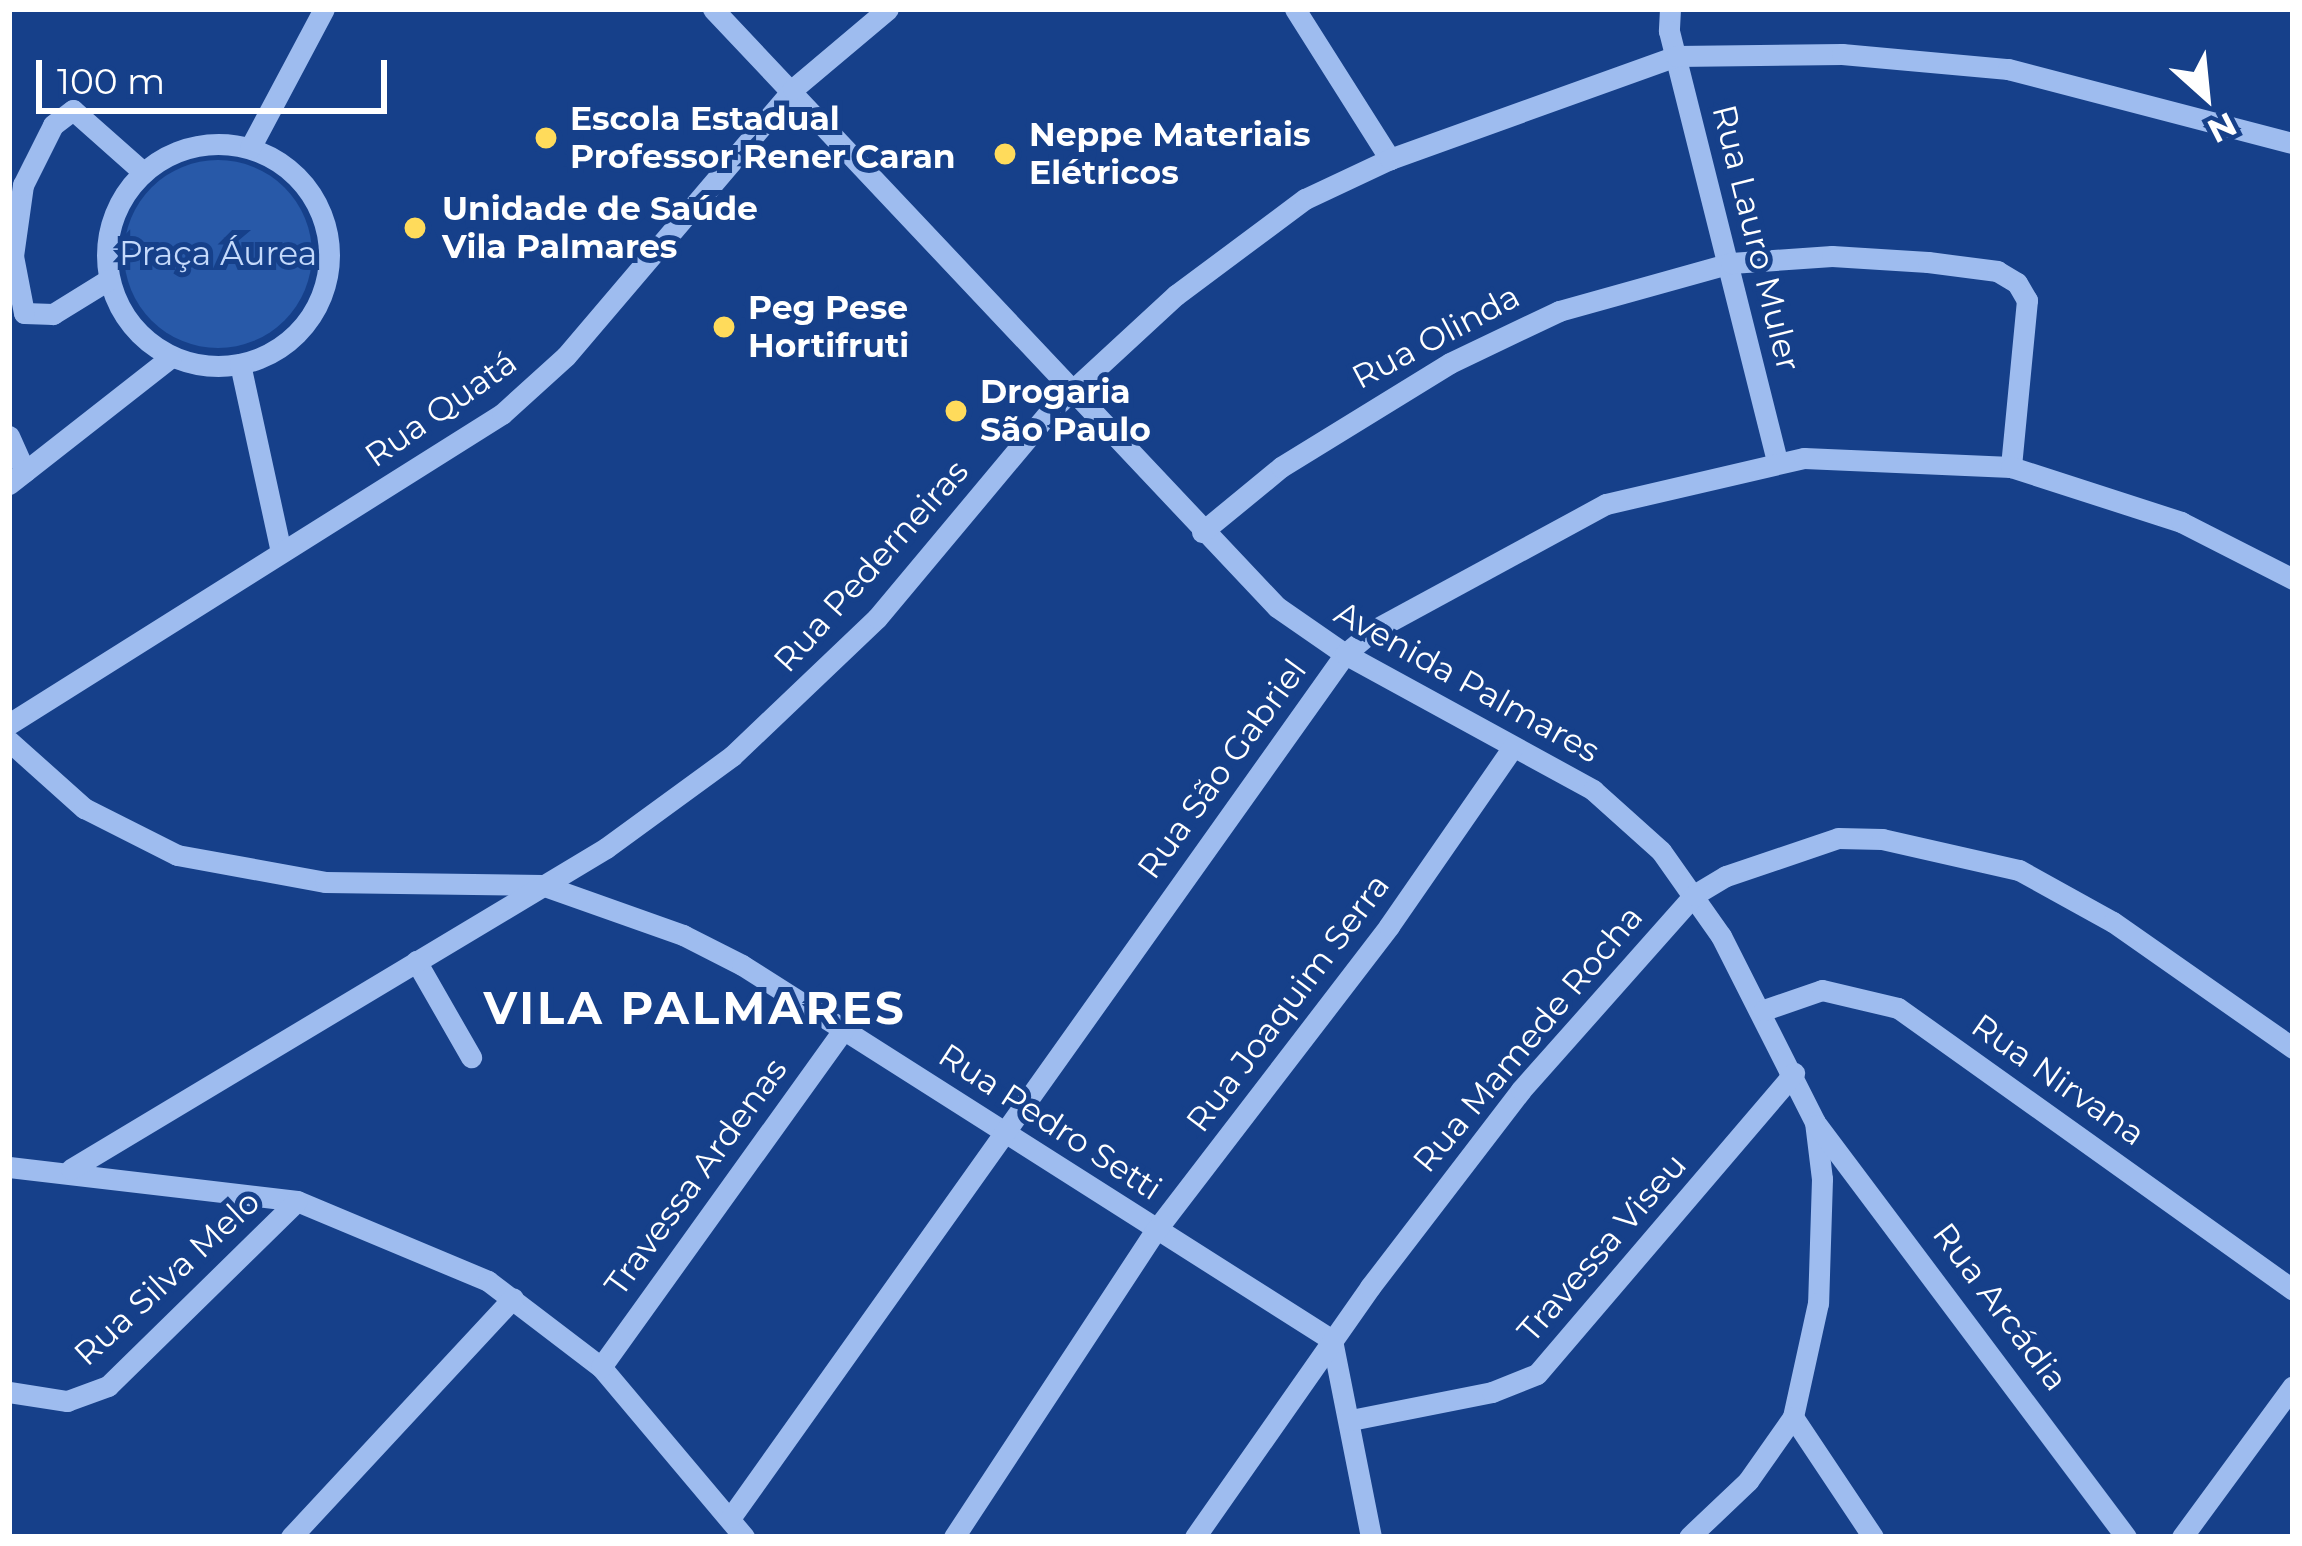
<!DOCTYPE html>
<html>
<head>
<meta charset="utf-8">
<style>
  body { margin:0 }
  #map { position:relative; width:2302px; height:1546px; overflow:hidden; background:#16408a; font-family:Montserrat,sans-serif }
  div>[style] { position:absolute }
  .green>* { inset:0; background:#2859a8 }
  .round { border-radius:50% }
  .minor>* { height:21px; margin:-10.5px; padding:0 10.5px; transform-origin:10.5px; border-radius:10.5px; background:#9ebcef }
  .minor>.ring { margin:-10.5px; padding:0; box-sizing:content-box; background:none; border:21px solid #9ebcef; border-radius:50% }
  .dots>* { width:33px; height:33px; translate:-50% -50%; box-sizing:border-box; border:6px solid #16408a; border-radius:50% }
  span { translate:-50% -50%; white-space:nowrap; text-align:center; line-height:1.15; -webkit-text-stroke:10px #16408a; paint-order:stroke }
  .poi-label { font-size:33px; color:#fff; font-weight:700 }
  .left { translate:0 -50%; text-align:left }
  .street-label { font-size:33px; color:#fff }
  .park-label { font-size:33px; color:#c4d9fb }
  .district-label { font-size:45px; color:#fff; font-weight:700; letter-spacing:3px }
  .frame { position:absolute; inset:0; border:12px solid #fff; pointer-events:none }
  .north { position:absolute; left:2146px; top:36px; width:120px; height:120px; -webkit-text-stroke:9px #16408a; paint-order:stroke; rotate:153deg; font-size:33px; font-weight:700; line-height:48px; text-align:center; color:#fff }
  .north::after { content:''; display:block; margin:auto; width:42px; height:54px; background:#fff; clip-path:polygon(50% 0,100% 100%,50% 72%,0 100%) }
  .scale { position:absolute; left:36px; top:60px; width:351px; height:54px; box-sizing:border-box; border:6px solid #fff; border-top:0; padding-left:15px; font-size:36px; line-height:42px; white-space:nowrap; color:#fff; -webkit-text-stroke:9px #16408a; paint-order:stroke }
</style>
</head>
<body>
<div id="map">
  <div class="green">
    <i class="round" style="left:124px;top:160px;width:188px;height:188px"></i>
  </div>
  <div class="minor">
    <i style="left:713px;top:9px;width:822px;rotate:46.68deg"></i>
    <i style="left:1277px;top:607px;width:83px;rotate:34.7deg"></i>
    <i style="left:1345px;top:654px;width:283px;rotate:28.7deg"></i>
    <i style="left:1593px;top:790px;width:91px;rotate:41.9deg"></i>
    <i style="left:1661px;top:851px;width:104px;rotate:54.8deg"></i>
    <i style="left:1721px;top:936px;width:208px;rotate:63.2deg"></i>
    <i style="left:1815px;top:1122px;width:57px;rotate:83deg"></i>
    <i style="left:1822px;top:1179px;width:124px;rotate:91.8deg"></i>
    <i style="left:1818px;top:1303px;width:117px;rotate:102.4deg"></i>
    <i style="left:1793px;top:1417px;width:78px;rotate:125.1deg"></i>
    <i style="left:1748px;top:1481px;width:81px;rotate:136.5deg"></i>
    <i style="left:1295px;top:9px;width:178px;rotate:57.7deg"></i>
    <i style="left:1670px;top:9px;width:22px;rotate:93deg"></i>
    <i style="left:1669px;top:31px;width:444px;rotate:75.9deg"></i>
    <i class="ring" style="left:107px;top:144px;width:201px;height:201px"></i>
    <i style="left:250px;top:148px;width:157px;rotate:-62deg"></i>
    <i style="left:108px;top:280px;width:65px;rotate:148.3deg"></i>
    <i style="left:53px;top:314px;width:29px;rotate:-178deg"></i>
    <i style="left:24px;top:313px;width:58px;rotate:-100.9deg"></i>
    <i style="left:13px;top:256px;width:72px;rotate:-82deg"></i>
    <i style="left:23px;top:185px;width:67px;rotate:-63.4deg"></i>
    <i style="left:53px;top:125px;width:25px;rotate:-37deg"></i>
    <i style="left:73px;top:110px;width:94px;rotate:41.5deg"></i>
    <i style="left:240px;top:364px;width:192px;rotate:77.7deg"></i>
    <i style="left:9px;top:436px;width:39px;rotate:66deg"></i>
    <i style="left:9px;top:484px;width:206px;rotate:-38.1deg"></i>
    <i style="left:1202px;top:532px;width:102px;rotate:-39.4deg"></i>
    <i style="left:1281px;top:467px;width:198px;rotate:-31.6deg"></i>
    <i style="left:1450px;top:363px;width:121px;rotate:-25.5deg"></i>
    <i style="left:1559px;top:311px;width:179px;rotate:-15.6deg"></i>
    <i style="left:1731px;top:263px;width:101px;rotate:-4deg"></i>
    <i style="left:1832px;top:256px;width:96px;rotate:3.6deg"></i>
    <i style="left:1928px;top:262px;width:70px;rotate:7.4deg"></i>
    <i style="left:1997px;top:271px;width:23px;rotate:31deg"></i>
    <i style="left:2017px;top:283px;width:20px;rotate:60deg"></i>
    <i style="left:2027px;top:300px;width:168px;rotate:95.5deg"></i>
    <i style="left:9px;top:724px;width:582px;rotate:-32.16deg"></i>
    <i style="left:502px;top:414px;width:86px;rotate:-42.2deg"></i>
    <i style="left:566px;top:356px;width:350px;rotate:-49.6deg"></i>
    <i style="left:793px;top:89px;width:124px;rotate:-40.1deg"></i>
    <i style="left:9px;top:741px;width:101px;rotate:41.8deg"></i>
    <i style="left:84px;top:808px;width:104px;rotate:26.8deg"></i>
    <i style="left:177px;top:855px;width:150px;rotate:10.3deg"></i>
    <i style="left:325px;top:882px;width:217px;rotate:0.8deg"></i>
    <i style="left:542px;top:885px;width:150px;rotate:19.5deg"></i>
    <i style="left:683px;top:935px;width:66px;rotate:27deg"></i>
    <i style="left:742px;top:965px;width:699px;rotate:32.44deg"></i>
    <i style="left:1332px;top:1340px;width:201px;rotate:78.8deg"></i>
    <i style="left:416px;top:961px;width:111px;rotate:60.2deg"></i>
    <i style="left:1764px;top:1010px;width:61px;rotate:-19deg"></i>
    <i style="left:1822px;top:990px;width:78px;rotate:13.3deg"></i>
    <i style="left:1898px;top:1008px;width:485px;rotate:35.5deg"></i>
    <i style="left:1817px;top:1125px;width:515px;rotate:53.13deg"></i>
    <i style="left:9px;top:1167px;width:290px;rotate:6.7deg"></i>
    <i style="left:297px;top:1201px;width:207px;rotate:22.7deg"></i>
    <i style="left:488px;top:1281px;width:142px;rotate:37.3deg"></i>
    <i style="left:601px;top:1367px;width:222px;rotate:49.9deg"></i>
    <i style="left:71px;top:1169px;width:624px;rotate:-30.96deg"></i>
    <i style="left:606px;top:848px;width:156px;rotate:-36.1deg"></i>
    <i style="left:732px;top:756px;width:200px;rotate:-43.6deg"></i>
    <i style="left:877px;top:618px;width:268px;rotate:-50.1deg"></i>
    <i style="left:1049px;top:412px;width:173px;rotate:-42.7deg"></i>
    <i style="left:1176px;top:295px;width:161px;rotate:-36.7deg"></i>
    <i style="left:1305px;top:199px;width:94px;rotate:-25.2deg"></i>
    <i style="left:1390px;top:159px;width:304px;rotate:-19.8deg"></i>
    <i style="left:1676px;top:56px;width:166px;rotate:-0.7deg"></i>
    <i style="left:1842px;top:54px;width:167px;rotate:5.2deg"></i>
    <i style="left:2008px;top:69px;width:294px;rotate:14.6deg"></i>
    <i style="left:601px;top:1367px;width:418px;rotate:-54.3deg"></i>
    <i style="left:9px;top:1392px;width:59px;rotate:8.8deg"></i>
    <i style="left:67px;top:1401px;width:44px;rotate:-20.1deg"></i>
    <i style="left:108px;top:1386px;width:264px;rotate:-44.4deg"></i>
    <i style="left:1793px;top:1417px;width:144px;rotate:56.3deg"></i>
    <i style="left:1351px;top:1420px;width:144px;rotate:-11.2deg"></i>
    <i style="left:1492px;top:1392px;width:48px;rotate:-21.8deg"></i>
    <i style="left:1537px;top:1374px;width:396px;rotate:-49.5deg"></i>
    <i style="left:731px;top:1517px;width:1059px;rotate:-54.57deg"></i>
    <i style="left:1345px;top:654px;width:35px;rotate:-40deg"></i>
    <i style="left:1372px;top:631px;width:266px;rotate:-28.5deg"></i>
    <i style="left:1606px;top:504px;width:203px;rotate:-13.1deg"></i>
    <i style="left:1804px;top:458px;width:207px;rotate:2.5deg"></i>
    <i style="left:2011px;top:467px;width:179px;rotate:17.9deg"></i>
    <i style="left:2181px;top:522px;width:126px;rotate:27deg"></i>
    <i style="left:291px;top:1537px;width:326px;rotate:-47.1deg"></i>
    <i style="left:954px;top:1537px;width:367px;rotate:-56.7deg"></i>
    <i style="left:1156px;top:1230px;width:383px;rotate:-52.5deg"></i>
    <i style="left:1389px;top:926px;width:218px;rotate:-55.3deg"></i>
    <i style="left:1195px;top:1537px;width:305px;rotate:-55deg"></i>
    <i style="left:1370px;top:1287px;width:248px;rotate:-52.5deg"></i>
    <i style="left:1521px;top:1090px;width:261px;rotate:-48.4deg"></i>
    <i style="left:1694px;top:895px;width:37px;rotate:-31deg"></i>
    <i style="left:1726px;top:876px;width:118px;rotate:-18.7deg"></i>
    <i style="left:1838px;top:838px;width:44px;rotate:1.3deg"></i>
    <i style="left:1882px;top:839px;width:140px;rotate:12.8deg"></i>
    <i style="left:2019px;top:870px;width:107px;rotate:29deg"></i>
    <i style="left:2113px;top:922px;width:220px;rotate:35deg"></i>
    <i style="left:2182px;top:1537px;width:187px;rotate:-53.7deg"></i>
  </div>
  <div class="dots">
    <i style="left:546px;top:138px;background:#ffdb5b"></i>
    <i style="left:1005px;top:154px;background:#ffdb5b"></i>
    <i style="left:415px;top:228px;background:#ffdb5b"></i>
    <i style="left:724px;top:327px;background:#ffdb5b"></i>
    <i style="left:956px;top:411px;background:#ffdb5b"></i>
  </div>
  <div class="poi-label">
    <span class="left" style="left:570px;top:138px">Escola Estadual<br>Professor Rener Caran</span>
    <span class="left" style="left:1029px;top:154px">Neppe Materiais<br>Elétricos</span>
    <span class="left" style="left:442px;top:228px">Unidade de Saúde<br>Vila Palmares</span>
    <span class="left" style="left:748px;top:327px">Peg Pese<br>Hortifruti</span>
    <span class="left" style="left:980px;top:411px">Drogaria<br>São Paulo</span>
  </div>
  <div class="street-label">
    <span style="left:1756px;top:238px;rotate:76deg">Rua Lauro Muler</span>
    <span style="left:1436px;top:337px;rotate:-28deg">Rua Olinda</span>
    <span style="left:441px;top:409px;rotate:-35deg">Rua Quatá</span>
    <span style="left:871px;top:566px;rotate:-48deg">Rua Pederneiras</span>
    <span style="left:1467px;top:682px;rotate:29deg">Avenida Palmares</span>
    <span style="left:1222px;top:769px;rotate:-54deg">Rua São Gabriel</span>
    <span style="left:1288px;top:1003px;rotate:-53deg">Rua Joaquim Serra</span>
    <span style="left:1528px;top:1039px;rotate:-50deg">Rua Mamede Rocha</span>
    <span style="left:2058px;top:1080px;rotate:35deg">Rua Nirvana</span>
    <span style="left:1050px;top:1122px;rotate:33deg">Rua Pedro Setti</span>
    <span style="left:696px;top:1177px;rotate:-54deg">Travessa Ardenas</span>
    <span style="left:1602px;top:1248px;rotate:-49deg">Travessa Viseu</span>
    <span style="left:167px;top:1278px;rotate:-43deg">Rua Silva Melo</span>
    <span style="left:2000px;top:1307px;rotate:53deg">Rua Arcádia</span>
  </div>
  <div class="park-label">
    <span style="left:218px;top:254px">Praça Áurea</span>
  </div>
  <div class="district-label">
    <span style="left:695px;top:1008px">VILA PALMARES</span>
  </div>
  <div class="frame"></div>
  <div class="north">N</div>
  <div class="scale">100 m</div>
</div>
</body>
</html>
